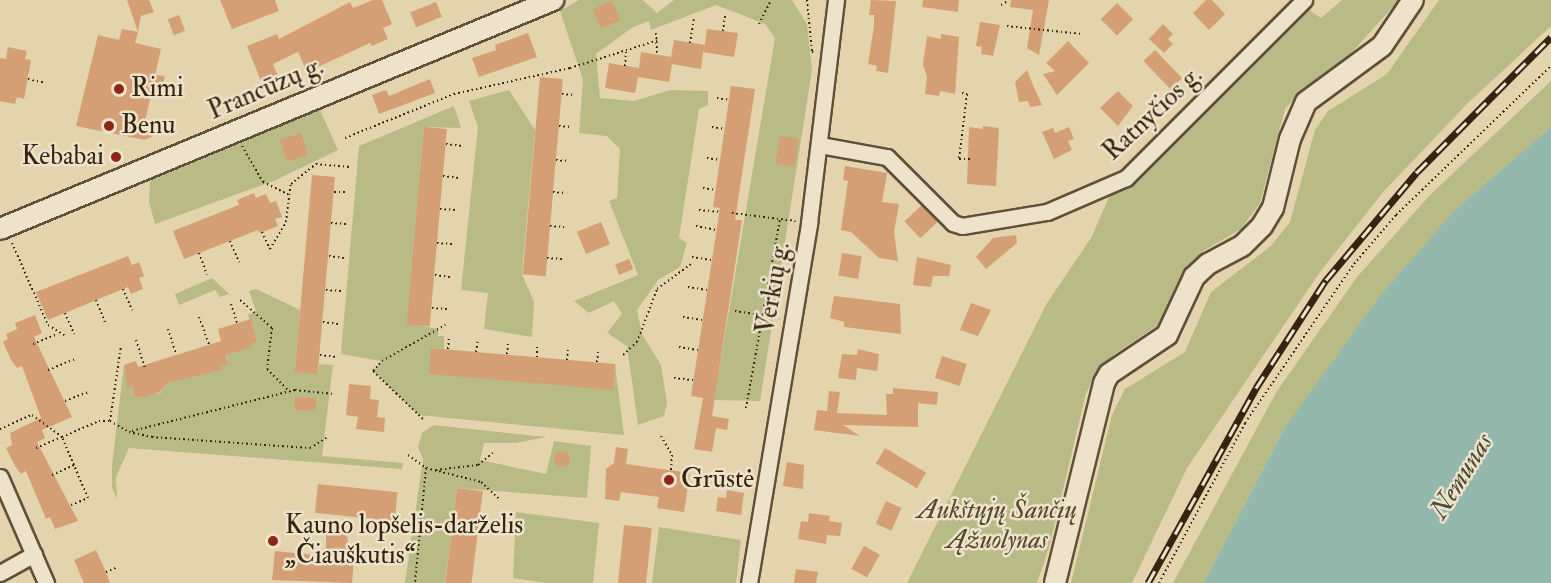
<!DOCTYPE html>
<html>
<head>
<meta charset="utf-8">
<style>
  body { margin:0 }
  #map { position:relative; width:1551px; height:583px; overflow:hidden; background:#e3d4ad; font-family:"IM FELL Double Pica",serif }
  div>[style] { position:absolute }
  .green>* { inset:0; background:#b8bb86 }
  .water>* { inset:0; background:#95b8ac }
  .building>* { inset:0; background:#d49f75; transform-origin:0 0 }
  .round { border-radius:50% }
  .path>* { height:2px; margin-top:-1px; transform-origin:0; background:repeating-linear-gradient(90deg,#342410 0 1.5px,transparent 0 4.5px) }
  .roads { filter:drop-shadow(2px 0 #605037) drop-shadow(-2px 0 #605037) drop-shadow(0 2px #605037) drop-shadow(0 -2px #605037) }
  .minor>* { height:15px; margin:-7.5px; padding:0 7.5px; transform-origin:7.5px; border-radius:7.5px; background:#ede3ca }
  .tertiary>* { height:20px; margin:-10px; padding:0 10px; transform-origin:10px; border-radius:10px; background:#ede3ca }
  .rail>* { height:7px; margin-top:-3.5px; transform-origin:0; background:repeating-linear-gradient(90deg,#ede3ca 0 14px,#342410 0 28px); box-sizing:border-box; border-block:2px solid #342410 }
  .dots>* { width:16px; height:16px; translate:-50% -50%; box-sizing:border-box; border:3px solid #ede3ca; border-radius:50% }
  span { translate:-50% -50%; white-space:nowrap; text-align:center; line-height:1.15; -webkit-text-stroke:5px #ede3ca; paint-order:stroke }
  .poi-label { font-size:26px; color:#342410 }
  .left { translate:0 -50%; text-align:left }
  .right { translate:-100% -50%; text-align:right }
  .street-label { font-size:26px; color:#342410 }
  .park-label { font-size:26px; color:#554a2e; font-style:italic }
  .water-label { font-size:27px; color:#4c4937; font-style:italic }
</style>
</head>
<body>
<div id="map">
  <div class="green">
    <i style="clip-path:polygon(579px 0,643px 0,657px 13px,674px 0,792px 0,807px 24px,812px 70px,760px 401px,714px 400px,775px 38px,765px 24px,716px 5px,651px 30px,649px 21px,633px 27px,596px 54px,600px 98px,634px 101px,670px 90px,708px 91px,708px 105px,699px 109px,679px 238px,687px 243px,680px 267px,658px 280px,637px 310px,642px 334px,661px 365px,667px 403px,664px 416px,638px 425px,627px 346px,607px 333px,622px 314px,614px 301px,589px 313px,574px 301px,638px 275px,609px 201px,617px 198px,620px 149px,607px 136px,579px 133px,583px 80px,560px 11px)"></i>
    <i style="clip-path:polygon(1342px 0,1399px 0,1346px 59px,1299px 94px,1285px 109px,1260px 203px,1241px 229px,1205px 250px,1184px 269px,1161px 323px,1113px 355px,1098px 372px,1086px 393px,1049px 548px,1037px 583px,907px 583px,1047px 303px,1091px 238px,1110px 195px,1150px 169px,1305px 7px,1321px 18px)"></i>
    <i style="clip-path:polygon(1439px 0,1551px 0,1551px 26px,1468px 103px,1384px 191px,1320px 272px,1187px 468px,1132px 583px,1071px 583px,1112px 415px,1125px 389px,1185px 352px,1211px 292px,1271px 246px,1290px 222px,1315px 130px,1328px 111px,1387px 74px)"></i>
    <i style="clip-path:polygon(1551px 81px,1551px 127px,1455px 210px,1285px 427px,1204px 583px,1173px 583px,1277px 391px,1357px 277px,1430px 195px)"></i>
    <i style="clip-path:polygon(509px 90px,535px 130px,522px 274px,534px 302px,532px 337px,484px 329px,488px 293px,461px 290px,478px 127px,469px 101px)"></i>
    <i style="clip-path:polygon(454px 106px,461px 128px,424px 127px,408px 323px,438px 329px,438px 336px,444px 336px,444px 349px,431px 348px,613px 389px,615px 364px,624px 435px,418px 415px,373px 371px,381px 361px,341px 354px,359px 146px)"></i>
    <i style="clip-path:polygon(320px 110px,338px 150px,276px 180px,155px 224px,149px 202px,150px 181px)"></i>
    <i style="clip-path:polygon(212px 278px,229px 294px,220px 297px,215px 290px,179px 305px,175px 294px)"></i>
    <i style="clip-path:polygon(256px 289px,300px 310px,295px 372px,318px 374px,319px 364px,333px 365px,322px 456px,403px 463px,402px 469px,129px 448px,116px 477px,117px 499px,112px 488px,112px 465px,124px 365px,127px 387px,132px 386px,135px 397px,160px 393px,167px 383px,181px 379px,221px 370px,220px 366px,229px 363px,226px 352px,251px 347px,251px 344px,257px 341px,248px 315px,256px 311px,249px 291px)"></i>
    <i style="clip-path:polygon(434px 425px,546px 437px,516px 443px,484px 443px,480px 460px,546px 474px,554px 441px,591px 446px,587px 498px,457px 488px,445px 583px,405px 583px,423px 459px,418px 447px,422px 433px)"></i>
    <i style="clip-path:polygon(516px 512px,599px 523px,593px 583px,546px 583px,513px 578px)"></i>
    <i style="clip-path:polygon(659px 527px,741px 540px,736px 583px,652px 583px)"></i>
  </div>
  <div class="water">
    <i style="clip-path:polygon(1551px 127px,1551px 583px,1204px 583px,1285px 427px,1380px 296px,1455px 210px)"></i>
  </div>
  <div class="building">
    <i style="clip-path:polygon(127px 0,149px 0,154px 12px,141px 16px,138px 32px)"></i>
    <i style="clip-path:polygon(220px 0,275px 0,279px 11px,232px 29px)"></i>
    <i style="clip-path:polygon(373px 0,382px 0,392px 24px,383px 28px,388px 39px,372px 46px,370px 43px,307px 72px,298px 52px,273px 64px,279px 79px,263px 86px,247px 46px,277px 34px,279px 39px,350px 2px,353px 8px)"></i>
    <i style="clip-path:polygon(871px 0,896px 1px,888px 73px,876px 71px,877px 66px,868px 64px,874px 26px,874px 15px,869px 15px)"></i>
    <i style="clip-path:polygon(923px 0,959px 0,958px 12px,922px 7px)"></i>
    <i style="clip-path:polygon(1011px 0,1049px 0,1039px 55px,1027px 48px,1033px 10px,1010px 7px)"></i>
    <i style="clip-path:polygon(1206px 0,1212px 0,1225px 14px,1209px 30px,1193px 13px)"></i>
    <i style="left:612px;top:1px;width:21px;height:21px;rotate:67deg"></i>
    <i style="left:436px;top:2px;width:16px;height:28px;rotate:68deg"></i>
    <i style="left:1117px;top:3px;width:23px;height:23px;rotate:45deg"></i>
    <i style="left:179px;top:15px;width:17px;height:12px;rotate:69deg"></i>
    <i style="clip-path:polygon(980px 22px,1000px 25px,993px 56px,981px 54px,982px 47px,976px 46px)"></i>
    <i style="clip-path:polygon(1163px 24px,1173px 34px,1168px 39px,1173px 44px,1164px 53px,1149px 39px)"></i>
    <i style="clip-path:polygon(122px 29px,138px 32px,135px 43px,161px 49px,155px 75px,165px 76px,161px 93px,152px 91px,145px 121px,153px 136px,145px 140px,76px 126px,98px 35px,119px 40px)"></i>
    <i style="clip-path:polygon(707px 29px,738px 33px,734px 57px,703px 52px,701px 69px,672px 64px,669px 82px,638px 77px,635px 93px,605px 88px,609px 63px,639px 68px,641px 52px,671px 57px,674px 40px,705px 45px)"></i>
    <i style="clip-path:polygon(528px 33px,537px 57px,479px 77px,472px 58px,496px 50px,495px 45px)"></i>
    <i style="clip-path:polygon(941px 34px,959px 37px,955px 94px,940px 91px,939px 96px,925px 94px,927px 77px,923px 64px,927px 36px,941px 39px)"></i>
    <i style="clip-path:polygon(1068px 41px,1089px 63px,1057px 95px,1043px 74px,1055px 71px,1046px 63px)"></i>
    <i style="clip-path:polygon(8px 47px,27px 51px,25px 59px,31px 60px,24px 99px,17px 97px,15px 104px,0 101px,0 58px,6px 59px)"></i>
    <i style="left:1155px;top:50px;width:39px;height:16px;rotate:46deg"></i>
    <i style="clip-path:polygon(1027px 70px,1033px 85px,1042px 105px,1030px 107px,1028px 101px,1019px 102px,1015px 82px)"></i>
    <i style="left:540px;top:77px;width:23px;height:198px;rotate:5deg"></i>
    <i style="clip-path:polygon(430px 79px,435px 93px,379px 114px,372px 95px,386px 90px,389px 96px)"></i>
    <i style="clip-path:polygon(731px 86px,755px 89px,735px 220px,742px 220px,712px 416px,729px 419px,727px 430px,716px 428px,712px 452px,694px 449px,703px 398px,691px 396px,720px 208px,713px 207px)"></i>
    <i style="clip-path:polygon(1118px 91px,1133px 106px,1118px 126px,1100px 108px)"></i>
    <i style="clip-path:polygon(983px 126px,999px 128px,996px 186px,967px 184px,969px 127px,983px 129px)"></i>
    <i style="left:424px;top:127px;width:23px;height:198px;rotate:5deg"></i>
    <i style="clip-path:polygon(1069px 127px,1074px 139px,1068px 141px,1072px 150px,1054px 159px,1042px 132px,1053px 128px,1055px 133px)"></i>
    <i style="left:301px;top:133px;width:23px;height:22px;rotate:72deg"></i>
    <i style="left:780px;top:136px;width:19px;height:28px;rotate:9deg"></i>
    <i style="clip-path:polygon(845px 166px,887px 173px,882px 202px,899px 204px,894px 232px,898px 261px,879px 258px,851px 232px,841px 230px,848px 181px,843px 180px)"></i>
    <i style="left:312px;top:175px;width:23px;height:198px;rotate:5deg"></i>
    <i style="clip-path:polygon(254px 193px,256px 198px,266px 194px,270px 203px,276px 201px,282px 217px,275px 219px,278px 226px,260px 233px,258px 230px,184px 259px,173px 231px,239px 205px,237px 200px)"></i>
    <i style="left:922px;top:205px;width:23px;height:24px;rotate:47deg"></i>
    <i style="left:601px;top:222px;width:24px;height:26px;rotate:68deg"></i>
    <i style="clip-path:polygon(1016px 235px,1017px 243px,986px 269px,976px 257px,993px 238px)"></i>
    <i style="left:842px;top:253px;width:20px;height:23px;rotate:9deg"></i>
    <i style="clip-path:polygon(128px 256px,132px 265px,139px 262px,144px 276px,139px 278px,143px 289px,131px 294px,128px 287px,48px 320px,36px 292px)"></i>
    <i style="clip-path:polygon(917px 257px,951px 265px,949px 276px,933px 276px,931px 287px,913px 285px)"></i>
    <i style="left:629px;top:259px;width:11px;height:15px;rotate:68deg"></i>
    <i style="clip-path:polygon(834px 296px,900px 304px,901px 334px,844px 327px,844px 322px,830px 318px)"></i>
    <i style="clip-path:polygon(971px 303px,991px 310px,978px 336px,960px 330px)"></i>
    <i style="clip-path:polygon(35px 315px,42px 333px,34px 337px,72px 417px,42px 430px,45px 438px,37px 442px,78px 521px,55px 529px,50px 517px,46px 519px,26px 471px,21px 474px,15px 466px,6px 448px,12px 445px,10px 433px,41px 418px,22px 366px,17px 368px,11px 360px,3px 342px,8px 339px,6px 334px,17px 329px,15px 323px)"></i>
    <i style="clip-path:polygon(251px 319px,257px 342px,251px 344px,252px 347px,226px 355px,229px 364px,220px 366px,222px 370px,167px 383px,160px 392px,146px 397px,135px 397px,132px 386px,127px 388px,124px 365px,136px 361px,138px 367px,221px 341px,218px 329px)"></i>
    <i style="left:431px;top:348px;width:185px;height:26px;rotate:5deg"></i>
    <i style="clip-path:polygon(858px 349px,879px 354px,877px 371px,857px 368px,856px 380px,838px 378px,842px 354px,857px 355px)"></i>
    <i style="left:942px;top:356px;width:26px;height:23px;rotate:18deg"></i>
    <i style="clip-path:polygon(349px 384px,371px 386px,370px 399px,379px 400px,377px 417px,385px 418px,384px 432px,356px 429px,358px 417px,346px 415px)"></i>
    <i style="clip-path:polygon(893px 388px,938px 392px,937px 405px,918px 403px,918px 427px,843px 425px,860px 436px,814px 430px,817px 410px,827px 411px,829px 391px,840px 392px,837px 413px,887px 415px,886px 394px,893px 394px)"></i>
    <i style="left:295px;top:397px;width:21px;height:13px;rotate:3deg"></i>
    <i style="clip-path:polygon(616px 447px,628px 449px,626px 464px,690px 473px,684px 512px,657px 508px,659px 497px,621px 492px,619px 501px,605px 499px,606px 469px,614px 463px)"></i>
    <i style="left:885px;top:448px;width:48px;height:18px;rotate:31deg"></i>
    <i class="round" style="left:554px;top:451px;width:16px;height:16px"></i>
    <i style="clip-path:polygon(787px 462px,804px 465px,803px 489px,783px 486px)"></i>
    <i style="left:318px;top:484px;width:80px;height:29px;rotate:6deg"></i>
    <i style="left:457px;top:488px;width:26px;height:96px;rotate:7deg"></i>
    <i style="clip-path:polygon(727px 490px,744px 493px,741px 515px,716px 511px,718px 497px,726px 498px)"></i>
    <i style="left:886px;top:501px;width:17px;height:25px;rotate:24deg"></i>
    <i style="clip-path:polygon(809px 513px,830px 516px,829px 521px,842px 523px,840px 536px,827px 535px,826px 544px,798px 539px,801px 521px,808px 522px)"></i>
    <i style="clip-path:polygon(346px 525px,350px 559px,354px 559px,352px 583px,272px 580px,275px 551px,326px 556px,326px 532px)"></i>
    <i style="left:624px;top:525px;width:28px;height:58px;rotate:6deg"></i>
    <i style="left:864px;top:546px;width:18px;height:26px;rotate:29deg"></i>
    <i style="clip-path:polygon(96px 550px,106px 572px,110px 583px,84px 583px,74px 560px)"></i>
    <i style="clip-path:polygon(796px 569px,818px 572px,816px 583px,794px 583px)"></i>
  </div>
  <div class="path">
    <i style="left:807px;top:0;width:52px;rotate:84.5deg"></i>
    <i style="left:812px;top:52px;width:4px;rotate:14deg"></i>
    <i style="left:1001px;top:5px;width:9px;rotate:-32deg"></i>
    <i style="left:759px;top:24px;width:27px;rotate:-63deg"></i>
    <i style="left:1007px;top:26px;width:75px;rotate:6.1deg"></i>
    <i style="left:723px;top:31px;width:15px;rotate:-82deg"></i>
    <i style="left:656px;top:33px;width:22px;rotate:87deg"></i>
    <i style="left:690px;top:43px;width:24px;rotate:-81deg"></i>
    <i style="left:625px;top:66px;width:14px;rotate:-86deg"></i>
    <i style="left:28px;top:79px;width:17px;rotate:13deg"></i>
    <i style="left:962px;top:93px;width:5px;rotate:11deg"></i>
    <i style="left:967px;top:94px;width:65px;rotate:97deg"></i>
    <i style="left:959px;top:159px;width:11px"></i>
    <i style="left:562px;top:94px;width:12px;rotate:5deg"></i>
    <i style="left:717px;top:98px;width:12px;rotate:9deg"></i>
    <i style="left:559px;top:126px;width:12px;rotate:5deg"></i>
    <i style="left:712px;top:127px;width:13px;rotate:9deg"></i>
    <i style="left:345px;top:138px;width:118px;rotate:-22deg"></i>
    <i style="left:454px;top:94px;width:119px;rotate:-12.6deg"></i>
    <i style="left:570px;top:68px;width:93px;rotate:-17.5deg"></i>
    <i style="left:446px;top:144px;width:17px;rotate:7deg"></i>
    <i style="left:242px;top:146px;width:42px;rotate:59.7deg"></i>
    <i style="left:263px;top:182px;width:28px;rotate:26deg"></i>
    <i style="left:707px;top:158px;width:13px;rotate:9deg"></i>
    <i style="left:556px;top:160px;width:13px;rotate:4deg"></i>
    <i style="left:443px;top:176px;width:17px;rotate:7deg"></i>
    <i style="left:703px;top:188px;width:12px;rotate:9deg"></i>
    <i style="left:334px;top:192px;width:14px"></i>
    <i style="left:553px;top:192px;width:13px;rotate:4deg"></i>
    <i style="left:440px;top:209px;width:17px;rotate:3deg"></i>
    <i style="left:699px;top:210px;width:21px;rotate:5deg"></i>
    <i style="left:732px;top:213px;width:64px;rotate:7.2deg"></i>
    <i style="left:331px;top:223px;width:15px;rotate:4deg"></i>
    <i style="left:550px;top:226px;width:14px;rotate:4deg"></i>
    <i style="left:696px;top:226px;width:21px;rotate:11deg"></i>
    <i style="left:262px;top:232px;width:19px;rotate:65deg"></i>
    <i style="left:230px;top:241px;width:23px;rotate:67deg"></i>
    <i style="left:12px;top:243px;width:90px;rotate:66.3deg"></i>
    <i style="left:48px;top:325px;width:22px;rotate:32deg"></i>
    <i style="left:437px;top:243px;width:16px;rotate:4deg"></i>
    <i style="left:270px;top:249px;width:31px;rotate:-59deg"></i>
    <i style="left:286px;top:222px;width:38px;rotate:-83deg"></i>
    <i style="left:291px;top:184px;width:32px;rotate:-39deg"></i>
    <i style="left:316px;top:164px;width:34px;rotate:5deg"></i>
    <i style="left:199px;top:253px;width:23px;rotate:70deg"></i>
    <i style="left:329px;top:256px;width:15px;rotate:8deg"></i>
    <i style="left:692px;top:257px;width:20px;rotate:9deg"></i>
    <i style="left:547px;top:258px;width:15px;rotate:4deg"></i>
    <i style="left:435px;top:275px;width:15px;rotate:8deg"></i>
    <i style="left:688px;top:287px;width:19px;rotate:9deg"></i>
    <i style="left:123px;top:289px;width:23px;rotate:67deg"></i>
    <i style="left:326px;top:290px;width:16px;rotate:4deg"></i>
    <i style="left:96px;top:300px;width:24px;rotate:68deg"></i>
    <i style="left:240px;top:300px;width:43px;rotate:41.2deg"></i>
    <i style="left:272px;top:328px;width:41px;rotate:97deg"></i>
    <i style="left:267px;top:369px;width:31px;rotate:45deg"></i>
    <i style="left:231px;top:304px;width:20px;rotate:72deg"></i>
    <i style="left:432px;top:308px;width:15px;rotate:4deg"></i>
    <i style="left:735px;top:311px;width:45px;rotate:9deg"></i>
    <i style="left:65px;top:313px;width:23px;rotate:67deg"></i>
    <i style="left:199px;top:317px;width:29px;rotate:70deg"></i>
    <i style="left:683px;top:317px;width:20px;rotate:9deg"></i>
    <i style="left:323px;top:322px;width:16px;rotate:7deg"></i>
    <i style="left:168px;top:329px;width:25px;rotate:72deg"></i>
    <i style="left:136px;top:340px;width:29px;rotate:72deg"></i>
    <i style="left:33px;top:344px;width:27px;rotate:-22deg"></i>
    <i style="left:679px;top:347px;width:19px;rotate:9deg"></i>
    <i style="left:448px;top:349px;width:12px;rotate:-85deg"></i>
    <i style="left:476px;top:352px;width:12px;rotate:-81deg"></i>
    <i style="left:507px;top:354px;width:11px;rotate:-85deg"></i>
    <i style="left:320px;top:355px;width:17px;rotate:7deg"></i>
    <i style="left:623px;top:355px;width:19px;rotate:-43deg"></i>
    <i style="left:637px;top:342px;width:57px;rotate:-69.3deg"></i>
    <i style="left:657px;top:289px;width:42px;rotate:-36.3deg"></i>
    <i style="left:537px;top:357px;width:11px;rotate:-90deg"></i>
    <i style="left:567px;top:360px;width:11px;rotate:-85deg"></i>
    <i style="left:597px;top:362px;width:10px;rotate:-84deg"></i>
    <i style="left:48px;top:370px;width:29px;rotate:-22deg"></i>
    <i style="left:674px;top:378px;width:19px;rotate:6deg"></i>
    <i style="left:65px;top:401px;width:25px;rotate:-21deg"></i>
    <i style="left:746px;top:408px;width:192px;rotate:-79.8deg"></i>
    <i style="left:423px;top:419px;width:69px;rotate:-136.2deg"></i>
    <i style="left:373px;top:371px;width:13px;rotate:-48deg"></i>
    <i style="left:382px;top:361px;width:73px;rotate:-29.7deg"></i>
    <i style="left:110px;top:421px;width:76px;rotate:-81.7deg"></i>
    <i style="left:0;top:429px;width:35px;rotate:-24deg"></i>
    <i style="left:32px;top:415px;width:37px;rotate:36deg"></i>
    <i style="left:132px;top:431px;width:168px;rotate:-14.1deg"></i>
    <i style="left:295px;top:390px;width:39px;rotate:6deg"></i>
    <i style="left:661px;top:436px;width:22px;rotate:60deg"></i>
    <i style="left:672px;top:455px;width:15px;rotate:94deg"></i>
    <i style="left:36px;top:448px;width:28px;rotate:-23deg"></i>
    <i style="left:408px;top:455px;width:22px;rotate:36deg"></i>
    <i style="left:426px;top:468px;width:116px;rotate:95.5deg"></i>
    <i style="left:426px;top:468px;width:57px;rotate:14.3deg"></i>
    <i style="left:481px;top:482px;width:25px;rotate:43deg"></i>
    <i style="left:436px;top:470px;width:42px;rotate:-6.8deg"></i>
    <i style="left:478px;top:465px;width:19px;rotate:-39deg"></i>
    <i style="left:52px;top:475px;width:24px;rotate:-24deg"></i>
    <i style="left:71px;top:505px;width:18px;rotate:-22deg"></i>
    <i style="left:88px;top:498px;width:66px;rotate:-113.1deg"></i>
    <i style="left:62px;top:437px;width:40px;rotate:-23.4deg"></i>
    <i style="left:99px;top:421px;width:11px"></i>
    <i style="left:110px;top:421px;width:22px;rotate:30deg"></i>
    <i style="left:129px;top:432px;width:24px;rotate:12deg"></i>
    <i style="left:152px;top:437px;width:158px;rotate:4deg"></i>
    <i style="left:310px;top:448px;width:22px;rotate:-32deg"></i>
    <i style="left:106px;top:572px;width:12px;rotate:-24deg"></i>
    <i style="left:1159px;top:583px;width:182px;rotate:-61.7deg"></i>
    <i style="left:1245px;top:423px;width:193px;rotate:-55.6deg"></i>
    <i style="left:1354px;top:264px;width:65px;rotate:-49.4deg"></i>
    <i style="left:1396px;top:215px;width:215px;rotate:-43.9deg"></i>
  </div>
  <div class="roads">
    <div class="minor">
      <i style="left:820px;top:145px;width:68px;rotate:10.2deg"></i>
      <i style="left:887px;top:157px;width:93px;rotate:45deg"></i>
      <i style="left:953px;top:223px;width:9px;rotate:18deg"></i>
      <i style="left:962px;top:226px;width:86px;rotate:-9.4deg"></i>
      <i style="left:1047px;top:212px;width:86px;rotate:-23.3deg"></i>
      <i style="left:1126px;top:178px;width:252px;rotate:-45deg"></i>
      <i style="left:0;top:477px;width:116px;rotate:66.5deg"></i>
      <i style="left:0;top:573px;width:39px;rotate:-29deg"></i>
      <i style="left:749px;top:583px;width:365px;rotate:-80.5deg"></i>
      <i style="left:809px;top:223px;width:225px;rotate:-83.1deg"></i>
    </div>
    <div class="tertiary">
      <i style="left:0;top:229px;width:599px;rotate:-22.49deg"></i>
      <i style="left:1055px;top:583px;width:206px;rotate:-76.2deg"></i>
      <i style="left:1104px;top:383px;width:10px;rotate:-61deg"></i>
      <i style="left:1109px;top:374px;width:70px;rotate:-33.9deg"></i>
      <i style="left:1167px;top:335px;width:64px;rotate:-65deg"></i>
      <i style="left:1194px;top:277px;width:19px;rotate:-43deg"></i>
      <i style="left:1208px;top:264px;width:38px;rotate:-28deg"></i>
      <i style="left:1242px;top:246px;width:28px;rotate:-45deg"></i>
      <i style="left:1262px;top:226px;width:21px;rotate:-59deg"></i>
      <i style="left:1273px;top:208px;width:71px;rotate:-76.2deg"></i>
      <i style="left:1290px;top:139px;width:40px;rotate:-66.6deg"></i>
      <i style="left:1306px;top:102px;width:94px;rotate:-36.4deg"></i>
      <i style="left:1382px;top:46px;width:55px;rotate:-56deg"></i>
    </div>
  </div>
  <div class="rail">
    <i style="left:1148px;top:583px;width:223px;rotate:-61deg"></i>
    <i style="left:1256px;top:388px;width:129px;rotate:-57.1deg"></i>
    <i style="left:1326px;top:280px;width:141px;rotate:-49.9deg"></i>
    <i style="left:1417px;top:172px;width:190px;rotate:-45.2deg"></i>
  </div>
  <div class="dots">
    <i style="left:119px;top:89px;background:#8f2418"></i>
    <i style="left:109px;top:126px;background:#8f2418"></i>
    <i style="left:116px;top:157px;background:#8f2418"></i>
    <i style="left:669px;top:480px;background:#8f2418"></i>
    <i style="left:273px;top:541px;background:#8f2418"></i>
  </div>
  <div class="poi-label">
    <span class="left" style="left:131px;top:89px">Rimi</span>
    <span class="left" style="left:121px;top:126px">Benu</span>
    <span class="right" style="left:104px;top:157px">Kebabai</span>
    <span class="left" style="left:681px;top:480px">Grūstė</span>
    <span class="left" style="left:285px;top:541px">Kauno lopšelis-darželis<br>„Čiauškutis“</span>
  </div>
  <div class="street-label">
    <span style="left:266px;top:89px;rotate:-23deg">Prancūzų g.</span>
    <span style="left:1153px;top:114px;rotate:-43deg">Ratnyčios g.</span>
    <span style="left:774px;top:288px;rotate:-80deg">Verkių g.</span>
  </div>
  <div class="park-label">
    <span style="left:997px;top:526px">Aukštųjų Šančių<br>Ąžuolynas</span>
  </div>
  <div class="water-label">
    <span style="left:1461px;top:476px;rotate:-58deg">Nemunas</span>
  </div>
</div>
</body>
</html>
